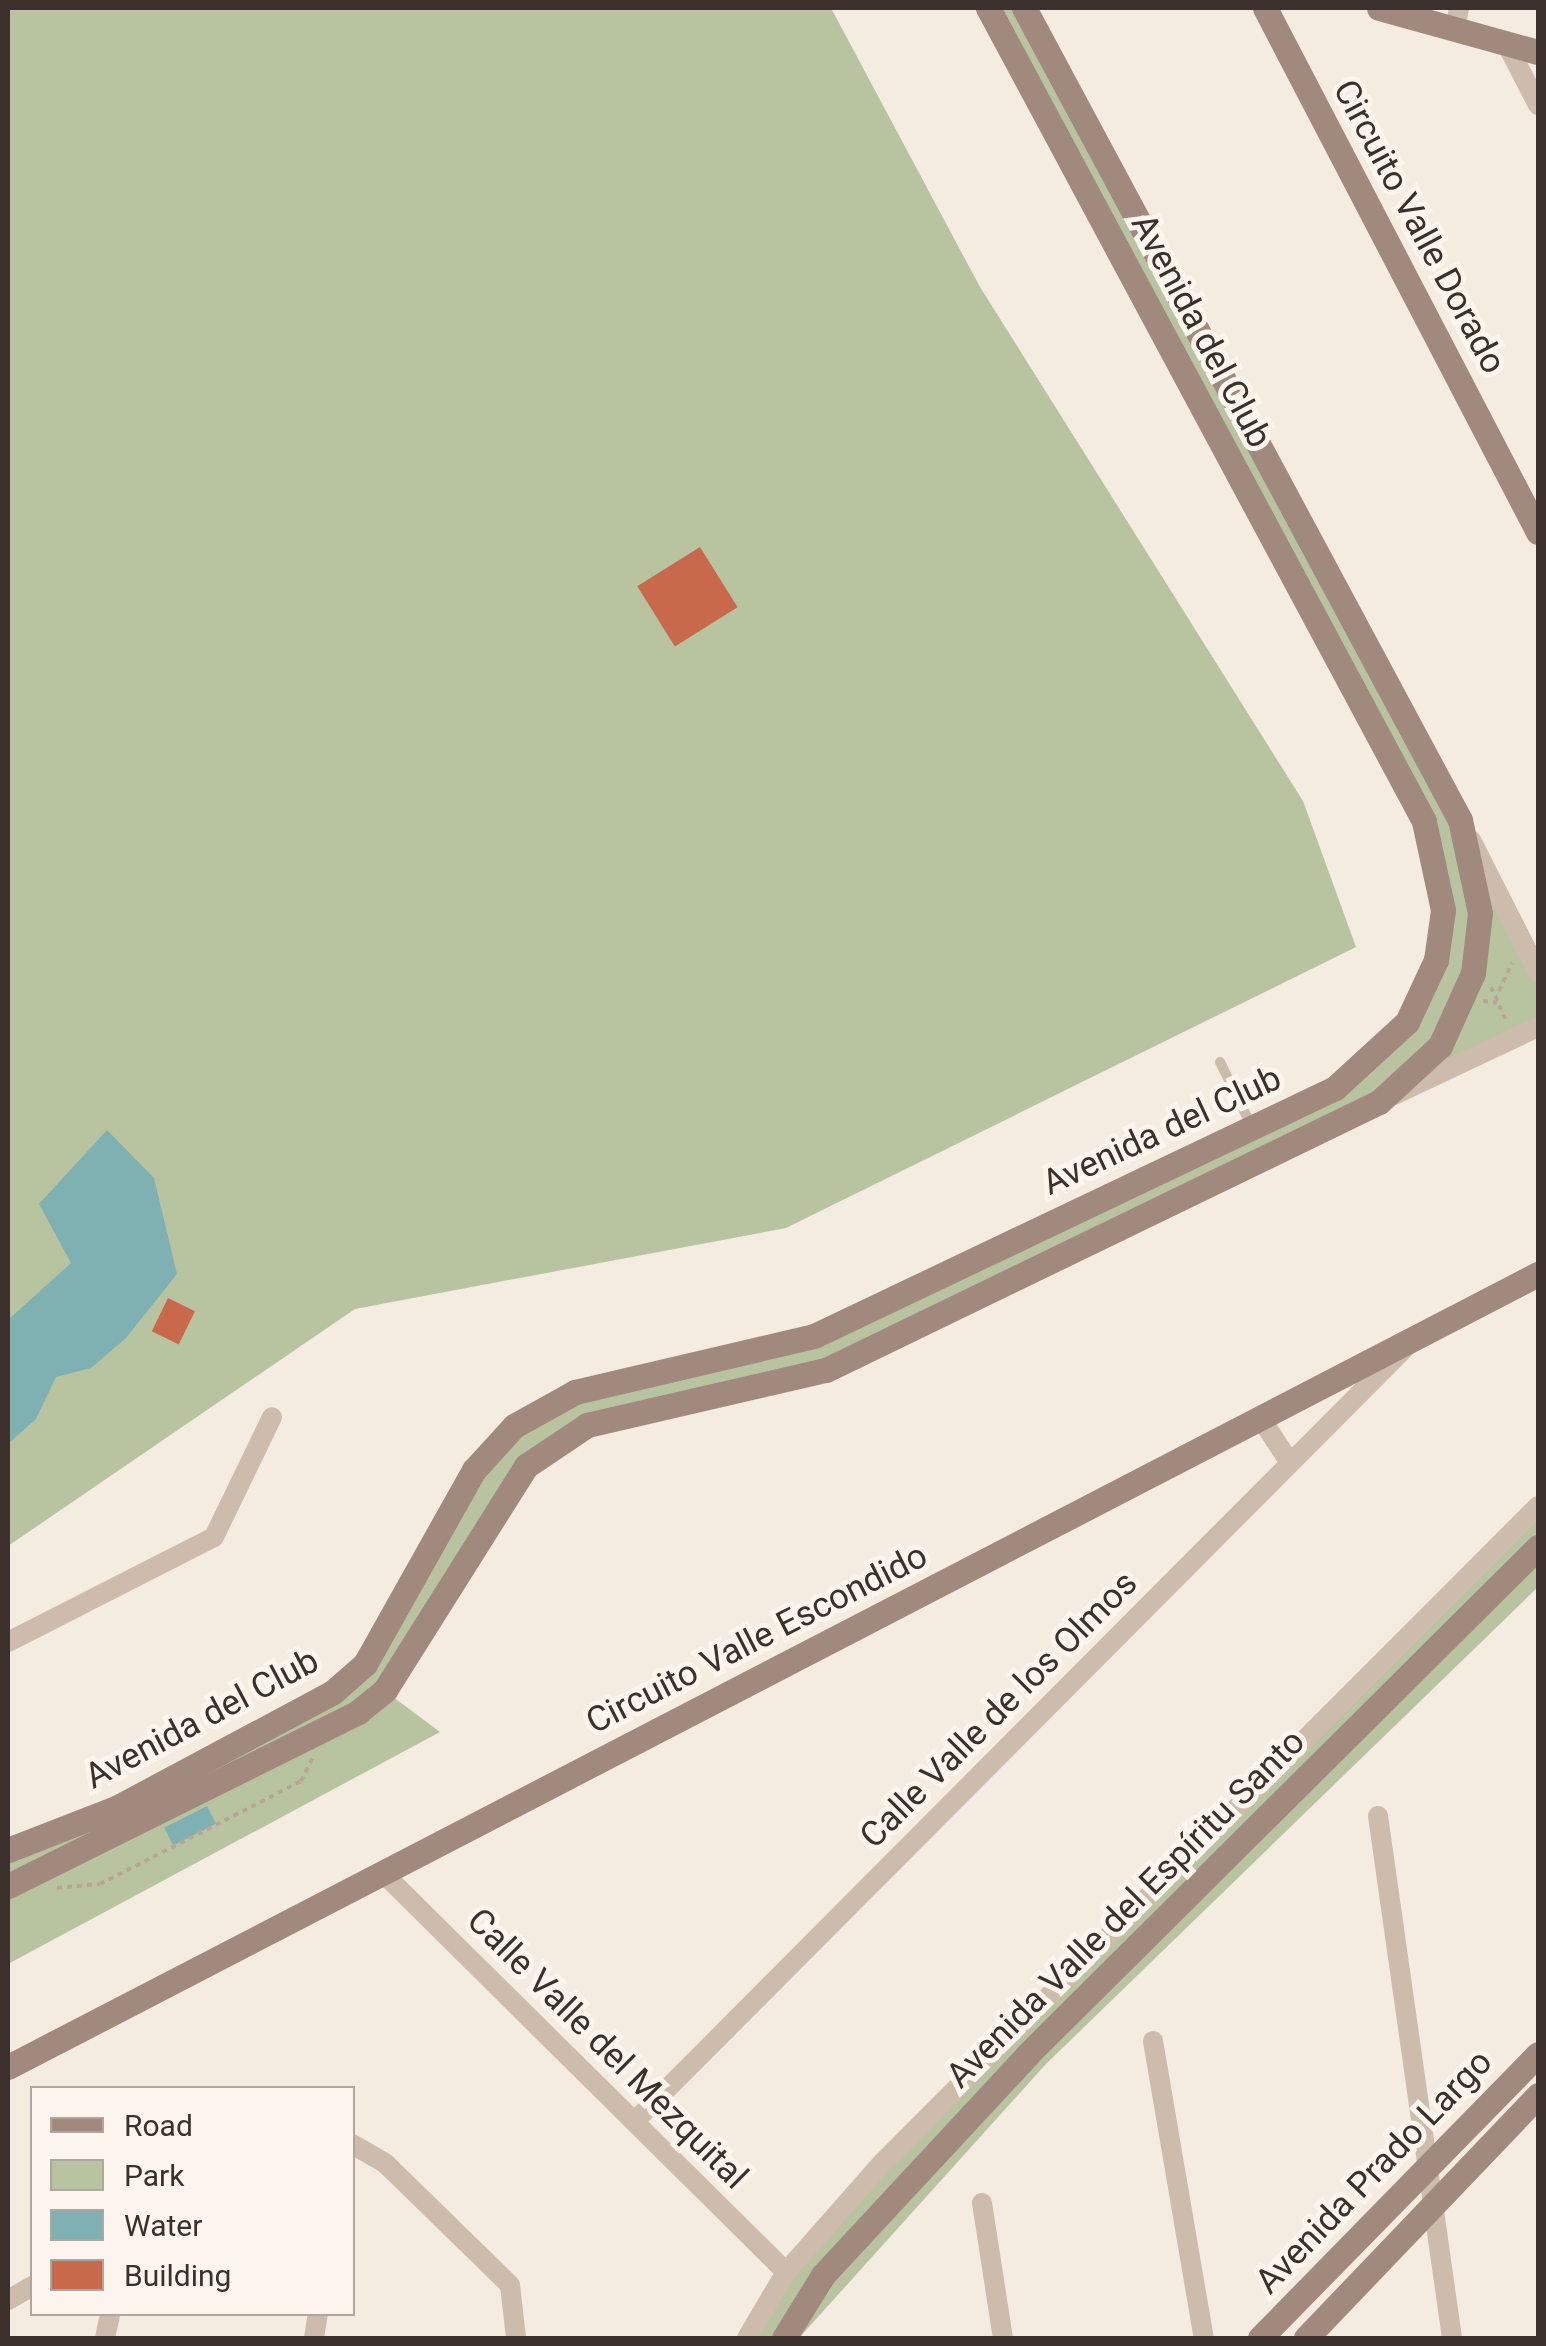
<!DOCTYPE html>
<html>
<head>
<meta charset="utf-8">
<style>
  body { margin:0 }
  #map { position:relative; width:1546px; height:2346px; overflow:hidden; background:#f4ebe1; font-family:Roboto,sans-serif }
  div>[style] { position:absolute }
  .green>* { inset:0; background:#b8c4a0 }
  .water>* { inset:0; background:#7fb0b2; transform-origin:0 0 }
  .building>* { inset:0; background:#c8694b; transform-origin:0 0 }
  .path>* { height:4px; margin-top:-2px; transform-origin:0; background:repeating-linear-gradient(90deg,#b9a596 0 5px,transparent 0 10px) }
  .lane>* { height:10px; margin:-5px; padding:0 5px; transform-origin:5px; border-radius:5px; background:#cdbbac }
  .street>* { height:20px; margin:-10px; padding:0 10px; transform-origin:10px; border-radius:10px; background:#cdbbac }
  .secondary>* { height:25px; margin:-12.5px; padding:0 12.5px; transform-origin:12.5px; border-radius:12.5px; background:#a18a7d }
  span { translate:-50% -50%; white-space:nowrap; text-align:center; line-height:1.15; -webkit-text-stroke:10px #fbf5ee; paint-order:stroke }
  .street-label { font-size:35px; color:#3b302b }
  .frame { position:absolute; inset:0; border:10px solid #3b302b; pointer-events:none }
  .legend { position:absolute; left:30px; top:2086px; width:325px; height:230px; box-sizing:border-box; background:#fbf5ee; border:2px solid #aea6a0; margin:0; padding:12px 18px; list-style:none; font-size:30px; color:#3b302b }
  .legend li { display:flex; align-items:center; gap:20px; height:50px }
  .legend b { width:50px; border:2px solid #aea6a0 }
</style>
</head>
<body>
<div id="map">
  <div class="green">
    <i style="clip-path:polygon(8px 8px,831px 8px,980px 287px,1303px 801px,1356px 947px,786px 1228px,355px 1309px,8px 1546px)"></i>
    <i style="clip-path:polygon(988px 8px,1024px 8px,1538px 972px,1538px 1027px,826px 1370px,587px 1425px,526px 1466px,385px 1691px,440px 1732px,8px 1964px,8px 1850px,333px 1692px,474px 1470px,575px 1392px,814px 1336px,1335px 1088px,1407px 1022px,1436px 960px,1424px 821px)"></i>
    <i style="clip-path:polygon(1538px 1506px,1538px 1587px,1046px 2064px,799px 2338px,747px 2338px,786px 2272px)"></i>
  </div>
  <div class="water">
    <i style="clip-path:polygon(107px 1130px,154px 1178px,177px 1274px,126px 1338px,91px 1368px,56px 1377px,36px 1419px,8px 1444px,8px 1320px,71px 1263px,39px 1204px)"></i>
    <i style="left:207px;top:1806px;width:20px;height:48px;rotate:63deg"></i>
  </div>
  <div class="building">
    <i style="left:700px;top:547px;width:71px;height:74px;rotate:58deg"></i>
    <i style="left:168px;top:1298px;width:30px;height:37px;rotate:26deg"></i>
  </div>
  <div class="path">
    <i style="left:1491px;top:987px;width:39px;rotate:66deg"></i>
    <i style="left:1499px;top:991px;width:31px;rotate:-65deg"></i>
    <i style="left:1483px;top:1001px;width:14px;rotate:8deg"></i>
    <i style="left:57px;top:1888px;width:43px;rotate:-5.3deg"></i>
    <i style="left:100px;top:1884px;width:226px;rotate:-27.1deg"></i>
    <i style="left:301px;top:1781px;width:28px;rotate:-63deg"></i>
  </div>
  <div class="lane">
    <i style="left:1220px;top:1062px;width:72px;rotate:63.8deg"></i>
  </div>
  <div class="street">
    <i style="left:1455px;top:29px;width:21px;rotate:-79deg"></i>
    <i style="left:1506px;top:43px;width:70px;rotate:62.7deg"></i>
    <i style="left:1471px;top:840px;width:148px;rotate:63.1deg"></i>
    <i style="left:1394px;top:1095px;width:159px;rotate:-25.3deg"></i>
    <i style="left:1260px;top:1417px;width:55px;rotate:56.9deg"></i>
    <i style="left:8px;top:1642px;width:231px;rotate:-27deg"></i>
    <i style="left:214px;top:1537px;width:133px;rotate:-64.2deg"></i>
    <i style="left:1378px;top:1816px;width:527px;rotate:81.93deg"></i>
    <i style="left:382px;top:1872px;width:569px;rotate:44.71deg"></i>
    <i style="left:1153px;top:2041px;width:301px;rotate:80.3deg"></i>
    <i style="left:635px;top:2121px;width:1090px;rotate:-45.11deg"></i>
    <i style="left:352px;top:2144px;width:39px;rotate:30deg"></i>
    <i style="left:386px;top:2164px;width:173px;rotate:44.3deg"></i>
    <i style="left:510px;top:2285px;width:53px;rotate:83.5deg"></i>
    <i style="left:982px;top:2203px;width:137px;rotate:81.2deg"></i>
    <i style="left:8px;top:2300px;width:28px;rotate:-30deg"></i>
    <i style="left:105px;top:2338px;width:25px;rotate:-78deg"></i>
    <i style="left:314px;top:2338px;width:24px;rotate:-81deg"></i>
    <i style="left:747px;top:2338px;width:77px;rotate:-59.4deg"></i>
    <i style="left:786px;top:2272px;width:147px;rotate:-48.6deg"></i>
    <i style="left:883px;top:2162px;width:927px;rotate:-45.04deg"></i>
  </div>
  <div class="secondary">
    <i style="left:1265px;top:8px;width:591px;rotate:62.48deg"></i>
    <i style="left:1379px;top:8px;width:165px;rotate:15.5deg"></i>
    <i style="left:8px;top:1850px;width:116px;rotate:-21.3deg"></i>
    <i style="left:116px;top:1808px;width:246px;rotate:-28.1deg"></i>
    <i style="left:333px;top:1692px;width:43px;rotate:-41.2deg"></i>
    <i style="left:365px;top:1664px;width:223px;rotate:-60.7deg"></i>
    <i style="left:474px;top:1470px;width:59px;rotate:-47.7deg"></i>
    <i style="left:514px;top:1426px;width:70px;rotate:-29.1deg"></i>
    <i style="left:575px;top:1392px;width:245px;rotate:-13.2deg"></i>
    <i style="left:814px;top:1336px;width:577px;rotate:-25.45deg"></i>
    <i style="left:1335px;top:1088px;width:98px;rotate:-42.5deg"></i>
    <i style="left:1407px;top:1022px;width:68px;rotate:-64.9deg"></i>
    <i style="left:1436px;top:960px;width:50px;rotate:-82deg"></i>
    <i style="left:1443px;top:910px;width:91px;rotate:-102.1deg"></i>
    <i style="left:1424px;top:821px;width:923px;rotate:-118.2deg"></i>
    <i style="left:8px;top:1886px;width:391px;rotate:-26.4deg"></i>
    <i style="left:358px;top:1712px;width:35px;rotate:-39deg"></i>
    <i style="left:385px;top:1690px;width:265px;rotate:-57.8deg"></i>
    <i style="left:526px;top:1466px;width:73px;rotate:-33.9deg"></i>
    <i style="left:587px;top:1425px;width:245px;rotate:-13deg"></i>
    <i style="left:826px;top:1370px;width:615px;rotate:-25.86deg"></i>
    <i style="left:1379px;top:1102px;width:83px;rotate:-42.6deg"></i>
    <i style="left:1440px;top:1046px;width:80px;rotate:-65.7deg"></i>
    <i style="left:1473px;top:973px;width:60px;rotate:-83.3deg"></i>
    <i style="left:1480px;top:913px;width:95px;rotate:-102.1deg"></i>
    <i style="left:1460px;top:820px;width:922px;rotate:-118.23deg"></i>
    <i style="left:8px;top:2067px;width:1723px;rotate:-27.4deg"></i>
    <i style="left:784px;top:2338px;width:74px;rotate:-58.2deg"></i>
    <i style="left:823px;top:2275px;width:303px;rotate:-47.1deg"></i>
    <i style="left:1029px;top:2053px;width:718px;rotate:-44.83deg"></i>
    <i style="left:1260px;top:2338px;width:397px;rotate:-45.6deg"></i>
    <i style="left:1306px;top:2338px;width:336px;rotate:-46.3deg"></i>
  </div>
  <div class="street-label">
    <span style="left:1419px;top:227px;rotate:62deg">Circuito Valle Dorado</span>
    <span style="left:1201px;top:331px;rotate:62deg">Avenida del Club</span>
    <span style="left:1162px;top:1131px;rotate:-25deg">Avenida del Club</span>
    <span style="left:757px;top:1639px;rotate:-27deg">Circuito Valle Escondido</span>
    <span style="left:999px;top:1710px;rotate:-45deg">Calle Valle de los Olmos</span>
    <span style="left:202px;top:1719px;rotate:-28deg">Avenida del Club</span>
    <span style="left:1126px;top:1909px;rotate:-45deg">Avenida Valle del Espíritu Santo</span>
    <span style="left:607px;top:2049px;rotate:45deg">Calle Valle del Mezquital</span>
    <span style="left:1374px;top:2172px;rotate:-46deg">Avenida Prado Largo</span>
  </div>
  <div class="frame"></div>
  <ul class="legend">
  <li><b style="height:12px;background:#a18a7d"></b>Road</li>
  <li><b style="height:28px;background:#b8c4a0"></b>Park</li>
  <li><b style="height:28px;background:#7fb0b2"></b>Water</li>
  <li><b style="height:28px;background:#c8694b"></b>Building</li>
  </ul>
</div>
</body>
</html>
